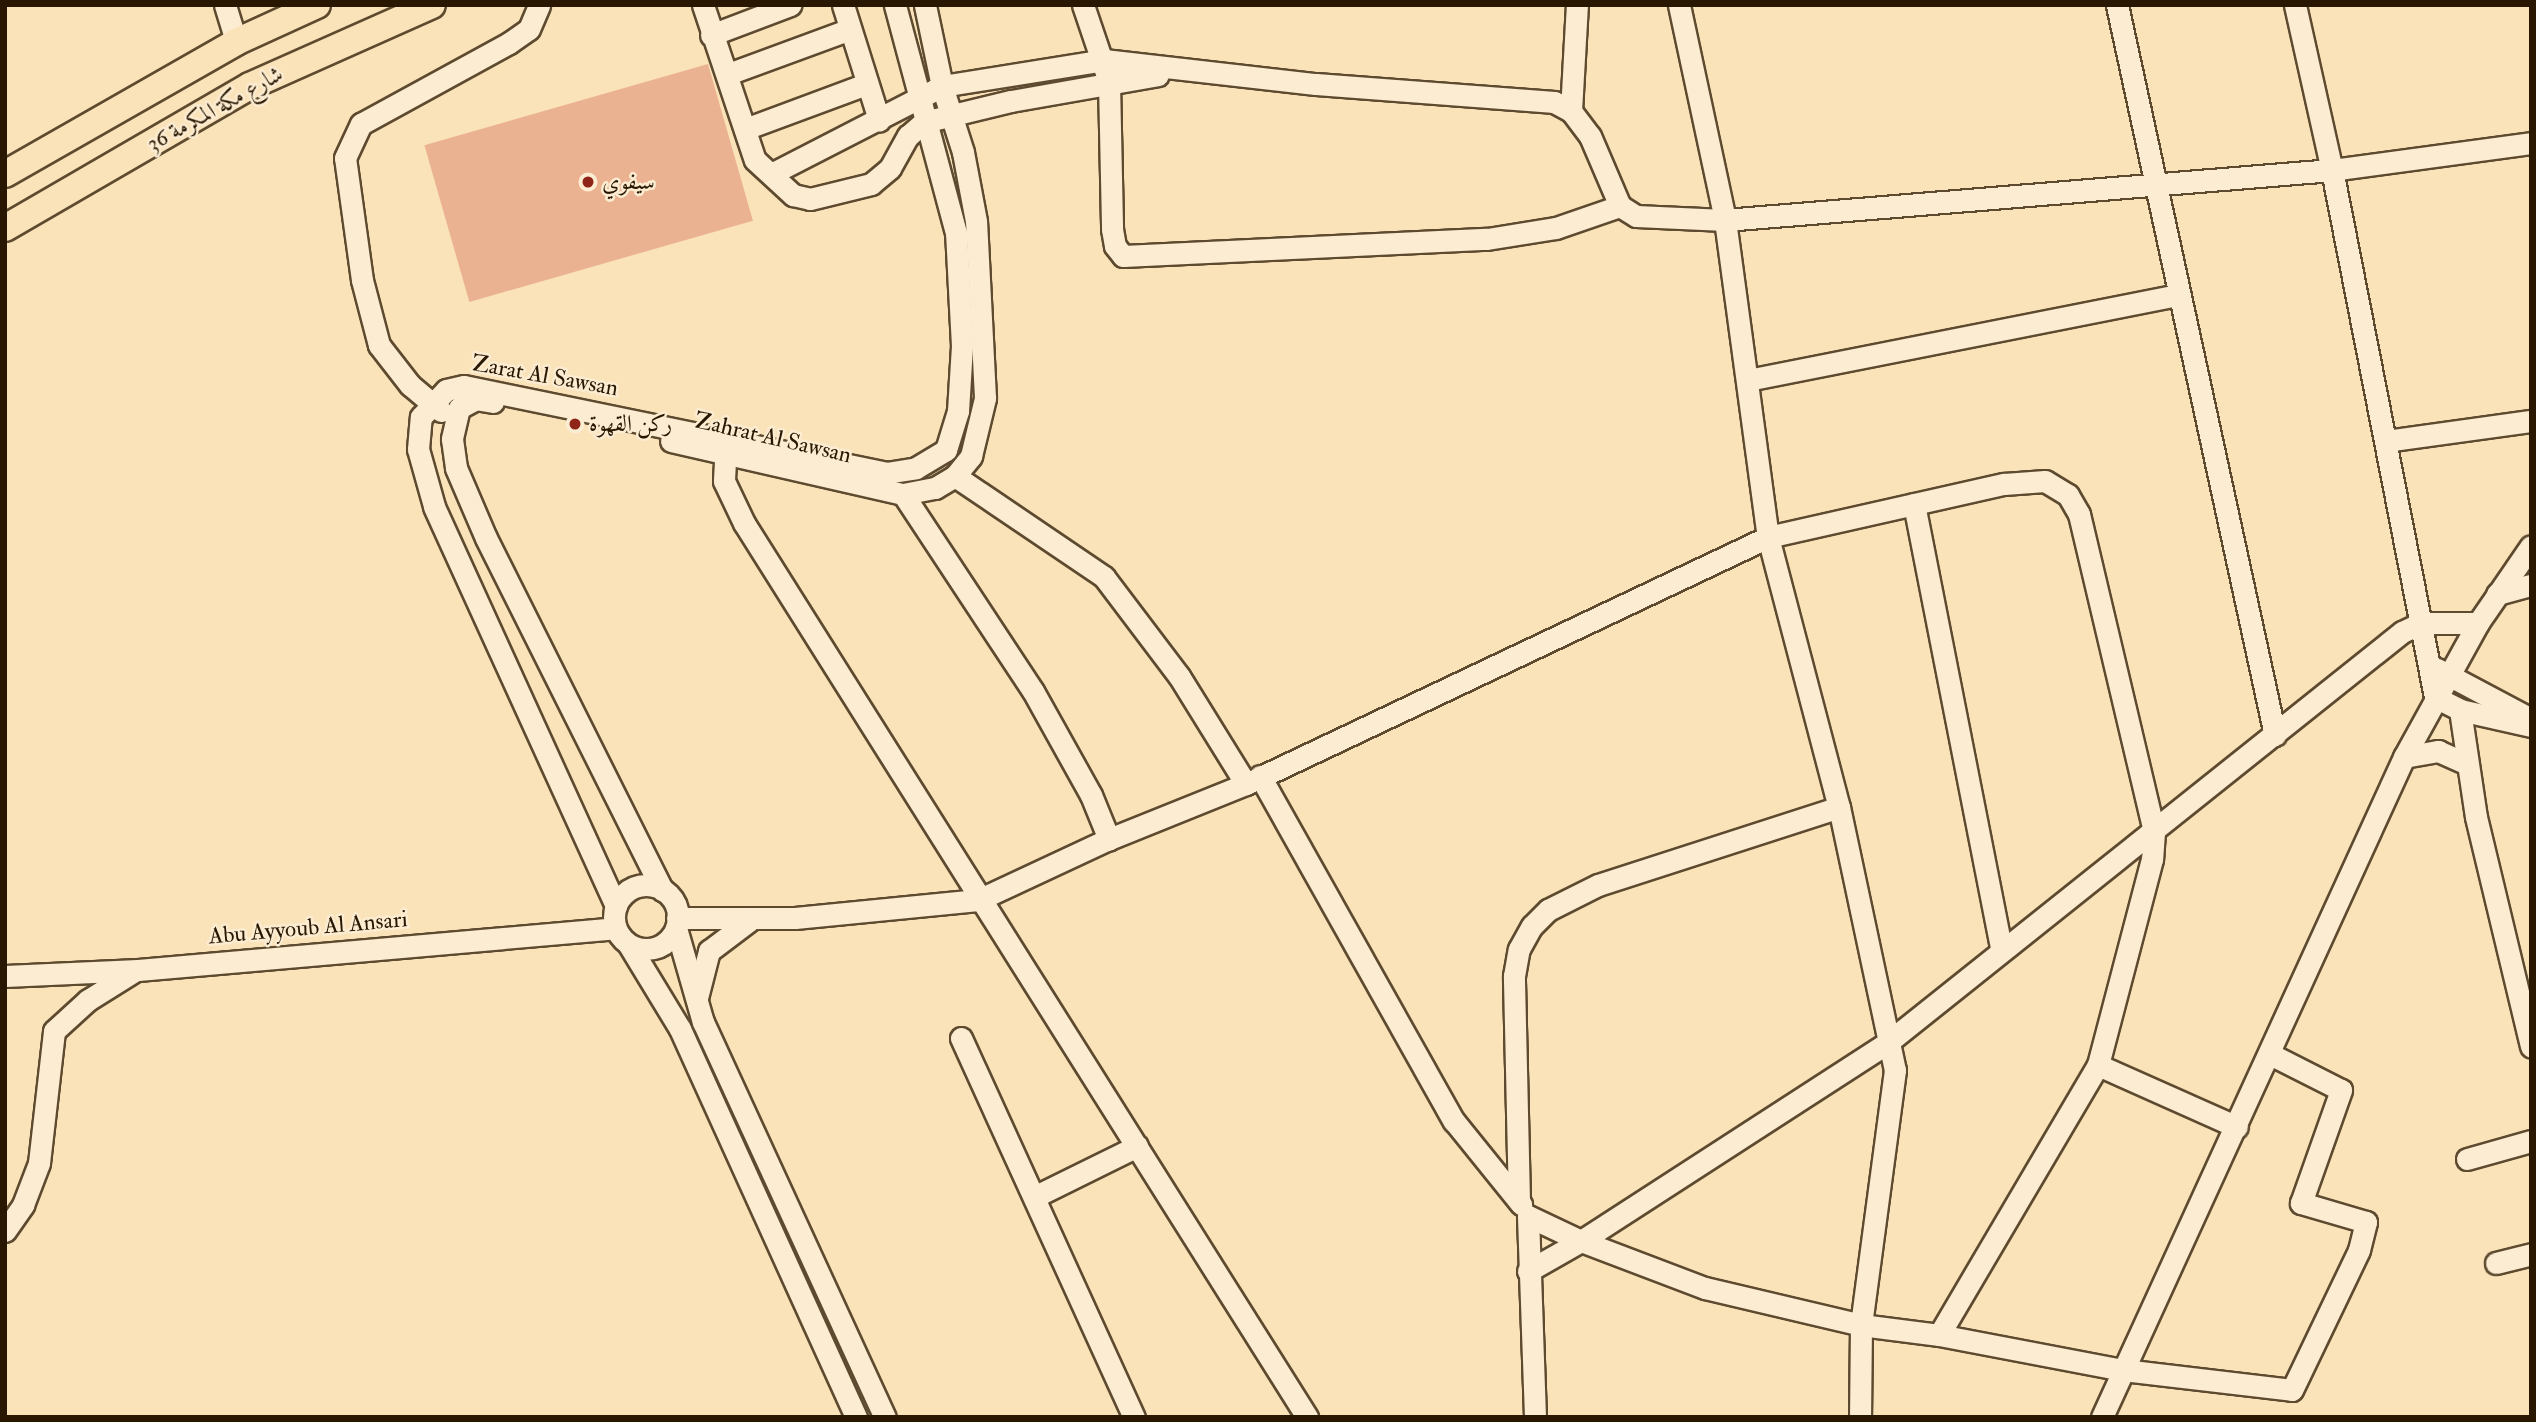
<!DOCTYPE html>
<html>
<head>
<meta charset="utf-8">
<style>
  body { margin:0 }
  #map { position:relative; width:2536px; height:1422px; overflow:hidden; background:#fae2b9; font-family:"IM FELL Double Pica",Amiri,serif }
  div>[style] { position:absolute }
  .building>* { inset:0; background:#ebb292; transform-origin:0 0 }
  .roads { filter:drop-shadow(2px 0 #5d4a2f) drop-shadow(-2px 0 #5d4a2f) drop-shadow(0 2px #5d4a2f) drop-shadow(0 -2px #5d4a2f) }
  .minor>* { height:21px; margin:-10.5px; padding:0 10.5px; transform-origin:10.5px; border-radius:10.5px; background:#fcecd2 }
  .minor>.ring { margin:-10.5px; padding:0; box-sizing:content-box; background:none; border:21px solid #fcecd2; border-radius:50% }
  .major>* { height:26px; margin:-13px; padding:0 13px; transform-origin:13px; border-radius:13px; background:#fae2b9 }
  .dots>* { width:19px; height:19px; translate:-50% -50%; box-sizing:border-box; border:4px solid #fcecd2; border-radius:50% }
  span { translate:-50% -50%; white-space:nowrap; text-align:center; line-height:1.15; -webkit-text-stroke:5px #fcecd2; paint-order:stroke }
  .street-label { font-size:23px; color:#291701 }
  .poi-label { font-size:23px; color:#291701 }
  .left { translate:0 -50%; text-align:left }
  .frame { position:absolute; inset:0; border:7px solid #291701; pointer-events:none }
</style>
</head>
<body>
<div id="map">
  <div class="building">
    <i style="left:708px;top:64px;width:163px;height:295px;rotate:74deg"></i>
  </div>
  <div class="roads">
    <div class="minor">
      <i style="left:225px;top:5px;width:39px;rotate:73deg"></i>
      <i style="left:703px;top:5px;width:163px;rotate:71.5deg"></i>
      <i style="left:755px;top:160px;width:52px;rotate:42.6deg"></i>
      <i style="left:793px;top:195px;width:17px;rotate:13deg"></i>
      <i style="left:810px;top:199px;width:63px;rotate:-13.8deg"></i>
      <i style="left:871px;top:184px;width:25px;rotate:-40deg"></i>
      <i style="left:890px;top:168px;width:37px;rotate:-61deg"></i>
      <i style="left:908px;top:136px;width:21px;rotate:-41deg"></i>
      <i style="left:924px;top:122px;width:89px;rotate:-13.6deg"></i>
      <i style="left:1011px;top:101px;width:149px;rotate:-10deg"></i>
      <i style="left:843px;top:5px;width:121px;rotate:72.6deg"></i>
      <i style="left:1083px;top:5px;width:81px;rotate:71.3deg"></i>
      <i style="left:1109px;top:82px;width:147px;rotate:88.8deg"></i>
      <i style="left:1112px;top:229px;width:17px;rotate:80deg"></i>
      <i style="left:1115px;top:246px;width:13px;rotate:51deg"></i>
      <i style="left:1123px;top:256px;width:364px;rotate:-2.7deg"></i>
      <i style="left:1487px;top:239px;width:70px;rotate:-9.1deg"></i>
      <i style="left:1556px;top:228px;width:68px;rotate:-19deg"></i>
      <i style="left:1679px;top:5px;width:220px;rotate:77.9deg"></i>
      <i style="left:1725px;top:220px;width:320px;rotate:82.3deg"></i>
      <i style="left:1768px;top:537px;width:279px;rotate:75.3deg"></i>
      <i style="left:1839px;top:807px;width:269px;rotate:78deg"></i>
      <i style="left:1895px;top:1070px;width:257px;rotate:97.6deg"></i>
      <i style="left:1861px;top:1325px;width:92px;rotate:90.6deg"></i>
      <i style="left:2117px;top:5px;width:747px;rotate:77.79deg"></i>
      <i style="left:2295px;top:5px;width:169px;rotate:77.4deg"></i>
      <i style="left:2332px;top:170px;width:537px;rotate:78.94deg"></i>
      <i style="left:2435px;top:697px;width:28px;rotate:27deg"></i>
      <i style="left:2460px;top:710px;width:73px;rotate:12.7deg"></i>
      <i style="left:711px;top:35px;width:85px;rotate:-20.8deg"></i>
      <i style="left:728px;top:74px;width:130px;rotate:-20.2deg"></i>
      <i style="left:1571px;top:111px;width:106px;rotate:-86.8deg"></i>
      <i style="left:745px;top:129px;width:129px;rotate:-20.4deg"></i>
      <i style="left:773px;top:173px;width:190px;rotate:-27.2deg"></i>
      <i style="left:942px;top:86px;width:164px;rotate:-9.1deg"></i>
      <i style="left:1104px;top:60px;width:213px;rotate:6.5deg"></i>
      <i style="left:1316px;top:84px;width:239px;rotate:4.3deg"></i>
      <i style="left:1554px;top:102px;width:19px;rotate:28deg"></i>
      <i style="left:1571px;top:111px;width:31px;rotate:53deg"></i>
      <i style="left:1590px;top:136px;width:76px;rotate:66.8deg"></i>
      <i style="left:1620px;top:206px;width:19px;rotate:32deg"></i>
      <i style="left:1636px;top:216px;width:89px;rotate:2.6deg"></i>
      <i style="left:1725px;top:220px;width:609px;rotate:-4.71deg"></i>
      <i style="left:2332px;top:170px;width:201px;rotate:-7.7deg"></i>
      <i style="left:1748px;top:380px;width:439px;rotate:-11.2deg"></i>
      <i style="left:493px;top:402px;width:17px;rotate:-170deg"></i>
      <i style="left:476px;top:399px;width:19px;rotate:152deg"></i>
      <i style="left:459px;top:408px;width:32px;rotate:103deg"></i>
      <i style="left:452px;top:439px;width:29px;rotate:82deg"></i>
      <i style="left:456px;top:468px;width:76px;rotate:66.8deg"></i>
      <i style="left:486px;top:538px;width:394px;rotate:63.4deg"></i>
      <i style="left:441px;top:411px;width:40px;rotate:-140deg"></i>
      <i style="left:410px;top:385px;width:51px;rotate:-127.8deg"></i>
      <i style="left:379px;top:345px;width:67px;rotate:-104.7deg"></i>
      <i style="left:362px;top:280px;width:123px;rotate:-97.9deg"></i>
      <i style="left:345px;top:158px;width:38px;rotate:-65deg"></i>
      <i style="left:361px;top:124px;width:169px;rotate:-28.7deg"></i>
      <i style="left:509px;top:43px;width:24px;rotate:-35deg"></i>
      <i style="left:529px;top:29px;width:26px;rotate:-67deg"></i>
      <i style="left:671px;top:441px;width:238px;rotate:12.9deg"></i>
      <i style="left:903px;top:494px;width:33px;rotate:-11deg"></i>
      <i style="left:935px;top:488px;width:23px;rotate:-31deg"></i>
      <i style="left:955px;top:476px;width:26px;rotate:-51deg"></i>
      <i style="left:971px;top:456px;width:60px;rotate:-76.4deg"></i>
      <i style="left:985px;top:398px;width:177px;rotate:-92.9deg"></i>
      <i style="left:976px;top:221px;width:70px;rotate:-100.7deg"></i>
      <i style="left:963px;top:152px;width:69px;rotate:-107.7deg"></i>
      <i style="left:942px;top:86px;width:83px;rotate:-101.9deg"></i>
      <i style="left:2386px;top:441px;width:146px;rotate:-7.9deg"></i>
      <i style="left:726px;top:442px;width:39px;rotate:93deg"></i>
      <i style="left:724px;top:481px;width:47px;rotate:64.5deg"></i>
      <i style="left:744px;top:523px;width:1057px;rotate:57.8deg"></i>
      <i style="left:955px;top:476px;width:180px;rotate:34.1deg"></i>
      <i style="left:1104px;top:577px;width:124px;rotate:52.9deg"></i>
      <i style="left:1179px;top:676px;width:127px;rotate:58.2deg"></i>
      <i style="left:903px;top:494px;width:236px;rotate:56.6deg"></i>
      <i style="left:1033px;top:691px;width:119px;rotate:60.9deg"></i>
      <i style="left:1091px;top:795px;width:48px;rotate:67.8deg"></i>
      <i style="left:1914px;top:504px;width:453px;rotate:78.9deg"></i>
      <i style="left:2497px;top:594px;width:35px;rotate:-15deg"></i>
      <i style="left:2437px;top:669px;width:106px;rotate:28deg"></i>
      <i style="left:2460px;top:710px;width:108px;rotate:81.5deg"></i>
      <i style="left:2476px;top:817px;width:236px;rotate:76.5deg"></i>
      <i style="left:2404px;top:757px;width:35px;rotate:-10deg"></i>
      <i style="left:2438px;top:751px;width:32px;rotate:24deg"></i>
      <i style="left:1260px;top:776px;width:396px;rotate:60.7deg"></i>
      <i style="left:1454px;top:1121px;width:107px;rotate:51.1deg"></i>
      <i class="ring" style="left:614px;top:885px;width:43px;height:43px"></i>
      <i style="left:616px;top:906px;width:439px;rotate:-114.5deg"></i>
      <i style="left:434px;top:506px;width:59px;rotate:-105.7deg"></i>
      <i style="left:418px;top:449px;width:32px;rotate:-85deg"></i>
      <i style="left:421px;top:417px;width:37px;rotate:-47deg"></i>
      <i style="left:446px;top:390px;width:18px;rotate:-13deg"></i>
      <i style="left:464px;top:386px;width:431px;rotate:11.6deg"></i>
      <i style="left:886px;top:473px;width:30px;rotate:-9deg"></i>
      <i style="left:916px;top:468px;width:35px;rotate:-31deg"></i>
      <i style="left:946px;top:450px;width:41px;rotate:-72.9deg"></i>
      <i style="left:958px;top:411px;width:65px;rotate:-86.5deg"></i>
      <i style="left:962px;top:346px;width:113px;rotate:-93deg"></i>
      <i style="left:956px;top:233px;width:236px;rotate:-105deg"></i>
      <i style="left:677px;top:918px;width:118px"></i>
      <i style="left:795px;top:918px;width:184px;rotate:-5.6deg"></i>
      <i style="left:978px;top:900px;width:145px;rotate:-25deg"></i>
      <i style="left:1109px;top:839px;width:148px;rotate:-21.9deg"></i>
      <i style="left:1246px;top:784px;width:577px;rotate:-25.32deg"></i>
      <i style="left:1768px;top:537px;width:242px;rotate:-12.7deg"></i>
      <i style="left:2004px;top:484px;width:41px;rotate:-4.2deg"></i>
      <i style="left:2045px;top:481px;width:27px;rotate:31deg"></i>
      <i style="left:2068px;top:495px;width:22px;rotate:60deg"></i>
      <i style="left:2079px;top:514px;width:327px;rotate:76.7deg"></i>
      <i style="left:2154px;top:832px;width:27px;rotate:94deg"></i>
      <i style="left:2152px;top:859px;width:213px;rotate:104.7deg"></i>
      <i style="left:2098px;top:1065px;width:313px;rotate:120.5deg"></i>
      <i style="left:676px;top:928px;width:98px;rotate:74deg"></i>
      <i style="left:703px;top:1022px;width:435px;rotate:65.3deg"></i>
      <i style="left:629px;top:945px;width:98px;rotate:58.7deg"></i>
      <i style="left:680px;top:1029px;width:426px;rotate:65.6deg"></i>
      <i style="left:5px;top:976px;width:133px;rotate:-2.6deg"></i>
      <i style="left:138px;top:970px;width:479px;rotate:-5deg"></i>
      <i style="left:697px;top:998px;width:49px;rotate:-75.7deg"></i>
      <i style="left:709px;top:951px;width:55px;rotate:-36.9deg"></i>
      <i style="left:961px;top:1038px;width:417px;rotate:65.5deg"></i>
      <i style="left:2098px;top:1065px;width:152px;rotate:24deg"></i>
      <i style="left:2467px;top:1159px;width:66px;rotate:-15.7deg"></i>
      <i style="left:1034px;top:1197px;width:115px;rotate:-26.3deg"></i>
      <i style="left:1519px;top:1201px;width:225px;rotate:-91.3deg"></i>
      <i style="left:1514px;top:976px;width:27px;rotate:-80deg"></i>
      <i style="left:1519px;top:949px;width:26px;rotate:-61deg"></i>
      <i style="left:1532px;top:926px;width:23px;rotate:-45deg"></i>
      <i style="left:1548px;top:910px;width:56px;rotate:-26.6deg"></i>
      <i style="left:1598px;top:885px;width:253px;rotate:-17.9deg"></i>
      <i style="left:5px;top:1231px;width:32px;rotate:-55deg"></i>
      <i style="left:23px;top:1205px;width:45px;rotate:-69.1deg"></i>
      <i style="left:39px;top:1163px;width:133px;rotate:-83.5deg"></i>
      <i style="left:54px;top:1031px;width:46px;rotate:-42.4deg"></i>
      <i style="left:88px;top:1000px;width:53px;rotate:-31.9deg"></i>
      <i style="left:2496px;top:1263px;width:36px;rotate:-14deg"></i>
      <i style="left:1528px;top:1271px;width:61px;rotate:-29.5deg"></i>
      <i style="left:1581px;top:1241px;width:133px;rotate:20.8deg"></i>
      <i style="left:1705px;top:1288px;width:160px;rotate:13.3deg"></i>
      <i style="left:1861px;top:1325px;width:79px;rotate:7.3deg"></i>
      <i style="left:1939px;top:1335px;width:187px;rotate:10.8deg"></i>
      <i style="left:2123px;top:1370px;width:170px;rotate:6.7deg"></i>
      <i style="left:2292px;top:1390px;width:155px;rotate:-64.4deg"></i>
      <i style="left:2359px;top:1250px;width:29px;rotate:-76deg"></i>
      <i style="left:2366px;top:1222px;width:68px;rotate:-163.7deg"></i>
      <i style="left:2301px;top:1203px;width:120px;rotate:-70.5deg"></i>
      <i style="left:2341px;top:1090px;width:80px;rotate:-153.1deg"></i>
      <i style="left:1535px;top:1417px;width:201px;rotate:-92deg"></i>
      <i style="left:1528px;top:1216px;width:59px;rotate:25.3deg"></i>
      <i style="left:1581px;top:1241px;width:364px;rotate:-32.9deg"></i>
      <i style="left:1887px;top:1043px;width:659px;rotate:-38.59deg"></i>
      <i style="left:2402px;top:632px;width:21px;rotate:-25deg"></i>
      <i style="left:2421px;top:623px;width:57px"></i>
      <i style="left:2102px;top:1417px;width:726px;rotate:-65.41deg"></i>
      <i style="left:2404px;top:757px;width:153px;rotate:-61.1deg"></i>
      <i style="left:2478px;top:623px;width:93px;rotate:-55.5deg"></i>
    </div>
    <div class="major">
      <i style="left:5px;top:174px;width:266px;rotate:-29.7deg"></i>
      <i style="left:236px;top:42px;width:89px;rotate:-24.6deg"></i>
      <i style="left:5px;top:228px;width:283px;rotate:-30.1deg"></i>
      <i style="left:250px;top:86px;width:199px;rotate:-24deg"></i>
    </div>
  </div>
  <div class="dots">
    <i style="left:588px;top:182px;background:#8f2418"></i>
    <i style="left:575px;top:424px;background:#8f2418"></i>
  </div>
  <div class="street-label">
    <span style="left:215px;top:109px;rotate:-29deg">شارع مكة المكرمة 36</span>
    <span style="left:545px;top:376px;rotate:10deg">Zarat Al Sawsan</span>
    <span style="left:773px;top:438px;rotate:13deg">Zahrat Al Sawsan</span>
    <span style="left:308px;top:928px;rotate:-5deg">Abu Ayyoub Al Ansari</span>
  </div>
  <div class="poi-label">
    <span class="left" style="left:602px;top:182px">سيفوي</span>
    <span class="left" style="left:589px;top:424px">ركن القهوة</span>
  </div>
  <div class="frame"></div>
</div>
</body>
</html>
